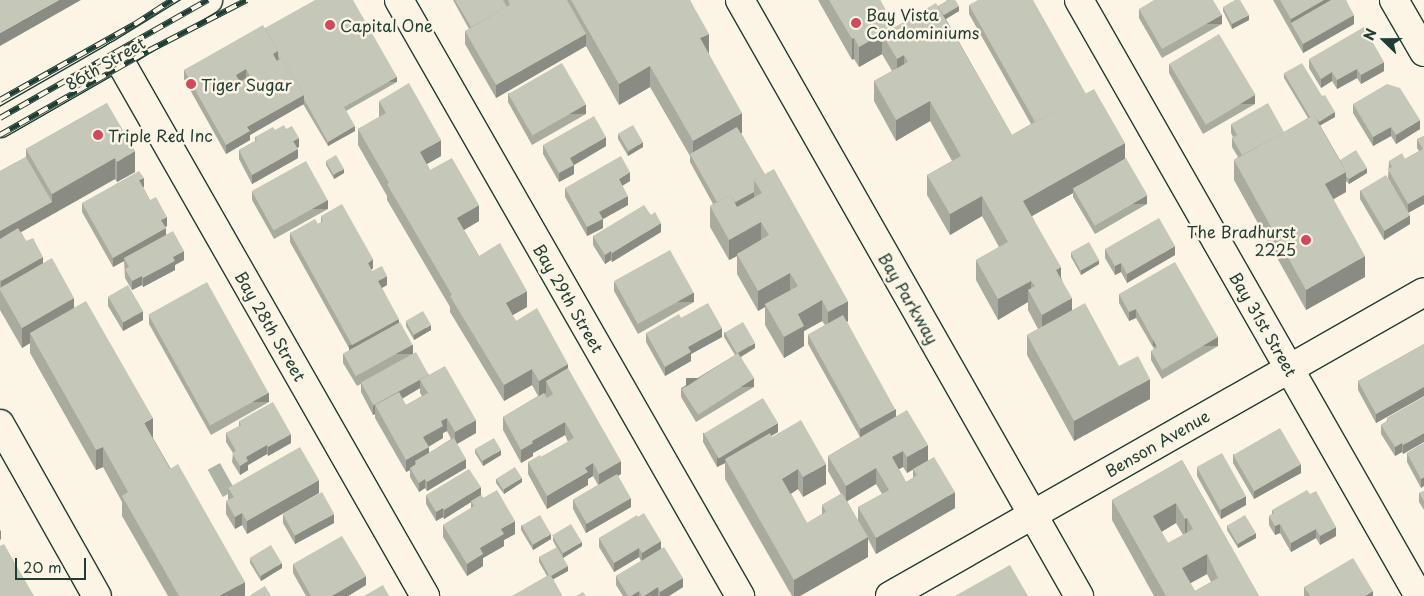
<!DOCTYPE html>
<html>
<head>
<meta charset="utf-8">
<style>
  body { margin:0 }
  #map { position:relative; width:1424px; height:596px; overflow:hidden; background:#fcf5e5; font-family:"Playpen Sans",sans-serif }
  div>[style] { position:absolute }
  .water>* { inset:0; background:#aeb3a7; transform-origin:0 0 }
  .roads { filter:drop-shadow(1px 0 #1f3d34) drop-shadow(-1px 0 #1f3d34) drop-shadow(0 1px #1f3d34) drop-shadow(0 -1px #1f3d34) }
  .minor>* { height:28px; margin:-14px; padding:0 14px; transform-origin:14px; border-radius:14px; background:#fcf5e5 }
  .major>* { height:28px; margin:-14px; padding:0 14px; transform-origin:14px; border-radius:14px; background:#fcf5e5 }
  .rail>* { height:5.5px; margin-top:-2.75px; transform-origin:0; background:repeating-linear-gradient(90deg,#fcf5e5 0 11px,#1f3d34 0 22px); box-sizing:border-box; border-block:1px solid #1f3d34 }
  .wall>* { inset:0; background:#a9ab9f }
  .shaded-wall>* { inset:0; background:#8a8b82; transform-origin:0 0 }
  .building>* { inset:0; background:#c5c7b9; transform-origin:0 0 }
  .dots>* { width:14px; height:14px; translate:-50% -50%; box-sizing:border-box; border:2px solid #fcf5e5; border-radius:50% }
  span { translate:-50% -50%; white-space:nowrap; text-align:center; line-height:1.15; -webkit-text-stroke:5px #fcf5e5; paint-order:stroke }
  .poi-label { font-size:16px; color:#1f3d34 }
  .left { translate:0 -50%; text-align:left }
  .right { translate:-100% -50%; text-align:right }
  .street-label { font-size:16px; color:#1f3d34 }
  .north { position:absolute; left:1359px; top:15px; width:50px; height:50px; -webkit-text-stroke:4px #fcf5e5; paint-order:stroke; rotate:292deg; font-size:14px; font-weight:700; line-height:20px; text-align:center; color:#1f3d34 }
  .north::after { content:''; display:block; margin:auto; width:18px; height:22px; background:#1f3d34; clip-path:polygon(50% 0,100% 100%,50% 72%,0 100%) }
  .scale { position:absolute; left:15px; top:558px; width:71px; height:22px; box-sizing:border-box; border:2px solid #1f3d34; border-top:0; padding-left:6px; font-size:15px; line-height:18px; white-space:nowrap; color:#1f3d34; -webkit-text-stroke:4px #fcf5e5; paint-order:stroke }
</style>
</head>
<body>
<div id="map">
  <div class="water">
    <i style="left:220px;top:463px;width:31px;height:14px;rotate:61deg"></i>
  </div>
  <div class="roads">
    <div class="minor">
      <i style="left:399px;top:0;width:687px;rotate:60.22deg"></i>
      <i style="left:1079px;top:0;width:686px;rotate:60.3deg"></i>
      <i style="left:1394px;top:0;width:60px;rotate:60deg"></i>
      <i style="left:117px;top:56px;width:622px;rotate:60.3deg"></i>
      <i style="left:0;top:424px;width:197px;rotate:60.6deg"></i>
      <i style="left:890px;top:596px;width:614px;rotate:-29.65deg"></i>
    </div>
    <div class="major">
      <i style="left:740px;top:0;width:686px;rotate:60.37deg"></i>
      <i style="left:0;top:123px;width:135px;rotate:-29.8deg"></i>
      <i style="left:117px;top:56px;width:107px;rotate:-31.6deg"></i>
    </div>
  </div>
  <div class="rail">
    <i style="left:0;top:100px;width:155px;rotate:-29.4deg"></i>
    <i style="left:135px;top:24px;width:44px;rotate:-33deg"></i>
    <i style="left:0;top:118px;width:239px;rotate:-29.6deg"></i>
    <i style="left:0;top:135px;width:170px;rotate:-29.6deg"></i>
    <i style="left:148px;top:51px;width:111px;rotate:-27.3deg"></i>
  </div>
  <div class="wall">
    <i style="clip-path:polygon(evenodd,453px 0,690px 0,709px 54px,742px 133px,741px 133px,848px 321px,847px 322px,896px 416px,928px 461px,955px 508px,876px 554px,868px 539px,868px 557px,800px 596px,792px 596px,725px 479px,725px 463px,717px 467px,703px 442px,703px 433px,778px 432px,771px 436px,826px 484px,803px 497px,798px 489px,791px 494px,807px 523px,822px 514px,822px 505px,841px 494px,828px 471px,828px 456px,860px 437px,808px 344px,808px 335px,825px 325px,822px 321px,804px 331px,804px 346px,784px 358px,765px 325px,765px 307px,758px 311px,737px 274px,737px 256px,729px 260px,710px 227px,710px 206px,713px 204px,690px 162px,690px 156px,650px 87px,619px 105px,586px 46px,496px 98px,465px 44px,465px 31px,469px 29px,453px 0,903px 467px,907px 473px,913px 469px,913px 478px,906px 482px,899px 469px,903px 467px,453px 0,876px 484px,882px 494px,858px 507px,858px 521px,847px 501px,876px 484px)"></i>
    <i style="clip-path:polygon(818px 0,880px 0,895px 27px,938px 6px,947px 1px,946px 0,955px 0,959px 11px,946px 19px,1012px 135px,1031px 124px,969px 14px,969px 5px,1086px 94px,1125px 158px,1147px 204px,1095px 234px,1073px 197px,1073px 193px,1032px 216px,1061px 277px,1072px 310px,1119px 366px,1150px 399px,1074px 441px,1027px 355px,1027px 335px,1038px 329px,1028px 310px,1028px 302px,998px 320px,976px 280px,976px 260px,999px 247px,982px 216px,950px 235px,927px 195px,927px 175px,952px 161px,930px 121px,896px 141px,874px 101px,874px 81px,892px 71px,882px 54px,859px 67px,854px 59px,852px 60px)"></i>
    <i style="clip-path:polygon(1273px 0,1346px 0,1354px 24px,1303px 53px)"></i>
    <i style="clip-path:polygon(1223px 7px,1249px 20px,1232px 29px,1223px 11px)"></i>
    <i style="clip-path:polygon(1139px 9px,1222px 24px,1162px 58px,1139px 18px)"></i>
    <i style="clip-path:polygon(265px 28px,397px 82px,346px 111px,355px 131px,328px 146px,303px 104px,250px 135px,250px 140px,226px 154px,184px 79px,184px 70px)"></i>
    <i style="clip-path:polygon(1309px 59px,1384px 71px,1361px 84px,1357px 78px,1337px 89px,1332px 81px,1321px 88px,1309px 68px)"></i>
    <i style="clip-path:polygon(1169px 64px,1255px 104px,1203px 134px,1169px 73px)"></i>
    <i style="clip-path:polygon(1284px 73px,1322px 96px,1335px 117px,1320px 125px,1340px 160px,1367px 173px,1349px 184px,1346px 181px,1346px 192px,1333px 199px,1365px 277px,1306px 310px,1234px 180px,1234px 160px,1238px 157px,1232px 147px,1232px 138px,1233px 137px,1231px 133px,1231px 124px,1284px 132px,1308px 118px,1284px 78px)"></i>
    <i style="clip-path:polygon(508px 93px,586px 114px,532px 145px,508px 102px)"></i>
    <i style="clip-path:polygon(379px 101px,441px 156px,427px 164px,430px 170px,479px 221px,464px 230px,479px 256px,527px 307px,512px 315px,516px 321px,568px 370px,621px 474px,618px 476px,631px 507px,586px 533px,573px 509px,573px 500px,598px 485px,593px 476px,588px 479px,588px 485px,547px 509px,528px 474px,528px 462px,541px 457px,568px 442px,565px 435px,533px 453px,533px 456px,521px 463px,503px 430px,503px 417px,538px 396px,532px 385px,504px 401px,450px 312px,450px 307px,387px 200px,387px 196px,358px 145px,358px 129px,379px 117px)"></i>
    <i style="clip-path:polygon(107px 103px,135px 172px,117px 182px,115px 179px,21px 232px,26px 241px,43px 263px,74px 307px,153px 438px,245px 596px,168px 596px,122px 516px,122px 502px,103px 467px,96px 470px,30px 353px,30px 343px,22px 348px,0 310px,0 171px,26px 157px,26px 149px)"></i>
    <i style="clip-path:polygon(1353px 104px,1420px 129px,1396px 144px,1391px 136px,1373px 146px,1353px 113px)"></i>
    <i style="clip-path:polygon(275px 130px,299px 147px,297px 147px,298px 158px,252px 184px,239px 159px,239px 150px,255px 141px,255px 137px)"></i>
    <i style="clip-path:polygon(618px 134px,643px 147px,628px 156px,618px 139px)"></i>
    <i style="clip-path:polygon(1424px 136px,1424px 204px,1408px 213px,1388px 178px,1389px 161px,1405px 159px,1419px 151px,1417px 148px,1417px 139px)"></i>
    <i style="clip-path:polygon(543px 145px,606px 146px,574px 165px,574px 174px,559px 182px,543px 154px)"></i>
    <i style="clip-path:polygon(326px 161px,344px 173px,334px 179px,326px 165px)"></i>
    <i style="clip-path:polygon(630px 181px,622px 185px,628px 205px,603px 219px,603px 228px,587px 236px,565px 197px,565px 188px)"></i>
    <i style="clip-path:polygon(143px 187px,150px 200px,167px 226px,165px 227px,166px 235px,184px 260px,175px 265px,175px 270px,143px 287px,142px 285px,132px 290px,125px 278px,124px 261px,113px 267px,82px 212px,82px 203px)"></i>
    <i style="clip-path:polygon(1360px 190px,1410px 224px,1384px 240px,1360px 199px)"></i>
    <i style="clip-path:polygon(252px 191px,328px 209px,274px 239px,252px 200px)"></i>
    <i style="clip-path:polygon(evenodd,321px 216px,373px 268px,371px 270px,372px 271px,387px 285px,382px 288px,399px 322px,413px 354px,429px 375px,476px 433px,457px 444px,466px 468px,427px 491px,425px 488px,419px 492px,410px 477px,410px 470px,406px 472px,375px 418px,375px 414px,373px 415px,361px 392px,361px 384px,357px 386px,343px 363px,343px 354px,350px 350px,290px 242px,290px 233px,318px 224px,321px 222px,321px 216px,420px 388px,420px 393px,422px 396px,406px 405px,402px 399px,420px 388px,321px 216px,447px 431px,451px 439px,429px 453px,428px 447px,443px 438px,443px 433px,447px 431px)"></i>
    <i style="clip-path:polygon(661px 232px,612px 262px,611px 260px,605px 264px,593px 245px,593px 236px)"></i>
    <i style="clip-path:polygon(1105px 249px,1175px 255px,1127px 283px,1121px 272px,1115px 275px,1105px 258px)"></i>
    <i style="clip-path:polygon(1071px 252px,1099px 264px,1081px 275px,1071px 257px)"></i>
    <i style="clip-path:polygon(614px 282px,694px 302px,638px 334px,614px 291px)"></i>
    <i style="clip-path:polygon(1119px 294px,1218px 346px,1162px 379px,1151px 360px,1151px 351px,1154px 349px,1136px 318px,1129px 321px,1119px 303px)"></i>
    <i style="clip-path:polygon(108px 297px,143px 320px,123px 331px,108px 306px)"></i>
    <i style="clip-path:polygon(149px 315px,269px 402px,211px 435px,149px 324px)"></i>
    <i style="clip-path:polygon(406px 321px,431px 330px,414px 340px,406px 326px)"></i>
    <i style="clip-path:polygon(724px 332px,755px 348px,741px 357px,754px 387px,696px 422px,681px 397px,681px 388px,735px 355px,724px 337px)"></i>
    <i style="clip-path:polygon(646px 333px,722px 337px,691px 354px,691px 361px,665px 376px,646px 342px)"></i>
    <i style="clip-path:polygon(1424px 344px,1424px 396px,1376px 423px,1358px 390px,1358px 381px)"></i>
    <i style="clip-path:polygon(1424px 397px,1403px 454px,1402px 452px,1395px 456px,1381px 434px,1381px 425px,1387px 421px,1387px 418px)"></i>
    <i style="clip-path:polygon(239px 421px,291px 443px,268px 456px,267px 454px,248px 465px,248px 470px,240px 475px,232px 462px,233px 453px,226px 442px,226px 433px,239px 426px)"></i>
    <i style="clip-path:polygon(1424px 443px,1421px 488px,1407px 462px,1407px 453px)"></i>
    <i style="clip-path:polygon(475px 449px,501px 455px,483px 466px,475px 453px)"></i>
    <i style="clip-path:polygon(1233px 454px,1301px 473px,1254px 499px,1233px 463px)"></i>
    <i style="clip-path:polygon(evenodd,1182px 460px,1259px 596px,1154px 596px,1112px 520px,1112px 500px,1182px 460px,1176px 523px,1183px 535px,1168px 543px,1161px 532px,1176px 523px,1182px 460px,1207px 574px,1211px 582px,1195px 591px,1190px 583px,1207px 574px)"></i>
    <i style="clip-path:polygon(1197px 467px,1246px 505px,1221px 519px,1197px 476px)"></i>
    <i style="clip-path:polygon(496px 479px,522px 482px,504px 494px,496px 483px)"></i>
    <i style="clip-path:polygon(228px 488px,319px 493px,247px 534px,242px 525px,235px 529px,226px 514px,226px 501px,228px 500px)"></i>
    <i style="clip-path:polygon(1424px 491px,1424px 510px,1419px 502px,1419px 493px)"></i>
    <i style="clip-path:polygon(426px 495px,481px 495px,515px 534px,504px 540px,504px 546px,483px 558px,483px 566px,467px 576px,443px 537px,443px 525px,471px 508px,471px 502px,444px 519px,443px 517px,436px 521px,426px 504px)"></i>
    <i style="clip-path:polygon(1272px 510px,1336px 536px,1320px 545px,1316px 538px,1291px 552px,1280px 533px,1275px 535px,1269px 525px,1269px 516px,1272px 514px)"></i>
    <i style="clip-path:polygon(283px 514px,334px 523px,295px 544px,283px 523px)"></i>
    <i style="clip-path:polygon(638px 517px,661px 549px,683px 587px,669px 596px,623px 596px,616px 585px,616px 576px,641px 561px,639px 557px,614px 572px,599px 547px,599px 538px)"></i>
    <i style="clip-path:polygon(521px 525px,551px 539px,533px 550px,521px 530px)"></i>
    <i style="clip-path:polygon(1227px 525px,1256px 538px,1238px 548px,1227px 530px)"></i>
    <i style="clip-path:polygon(553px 536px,582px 546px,563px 558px,568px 571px,553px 579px,562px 596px,547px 576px,539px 562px,539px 557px,557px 548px,553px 541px)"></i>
    <i style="clip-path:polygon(250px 558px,282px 568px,261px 581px,250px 563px)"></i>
    <i style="clip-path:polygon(293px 564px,366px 585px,348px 596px,306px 596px,293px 573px)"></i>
    <i style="clip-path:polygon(1304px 587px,1373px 596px,1304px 596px)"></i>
  </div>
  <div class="shaded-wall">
    <i style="clip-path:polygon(59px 0,81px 0,0 46px,0 33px)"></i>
    <i style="clip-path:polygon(1324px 0,1342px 0,1291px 23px,1291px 19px)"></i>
    <i style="clip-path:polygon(959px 6px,959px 11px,939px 23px,939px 18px)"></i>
    <i style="left:1222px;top:15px;width:9px;height:69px;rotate:90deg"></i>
    <i style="clip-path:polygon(1249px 15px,1249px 20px,1232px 29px,1232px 24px)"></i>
    <i style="clip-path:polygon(1354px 15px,1354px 24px,1303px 53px,1303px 44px)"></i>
    <i style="clip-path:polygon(586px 34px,586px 46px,496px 98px,496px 85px)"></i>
    <i style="clip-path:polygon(709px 34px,709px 54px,700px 38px)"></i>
    <i style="clip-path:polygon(882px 34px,882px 54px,859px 67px,859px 47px)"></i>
    <i style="left:854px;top:38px;width:21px;height:2px;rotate:90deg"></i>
    <i style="clip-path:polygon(278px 51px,278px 60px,273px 63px,273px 54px)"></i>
    <i style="clip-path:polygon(904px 55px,904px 75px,897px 79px,897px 59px)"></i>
    <i style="clip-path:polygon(1384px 62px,1384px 71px,1361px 84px,1361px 75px)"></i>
    <i style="clip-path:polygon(650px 66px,650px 87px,619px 105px,619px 84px)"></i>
    <i style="clip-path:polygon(246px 69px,246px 78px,236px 84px,236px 75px)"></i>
    <i style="clip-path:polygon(1357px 69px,1357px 78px,1337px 89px,1337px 80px)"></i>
    <i style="clip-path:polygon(1332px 72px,1332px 81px,1321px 88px,1321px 79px)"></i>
    <i style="left:397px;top:77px;width:5px;height:61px;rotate:90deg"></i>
    <i style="clip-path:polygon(304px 95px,304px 104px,250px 135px,250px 140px,226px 154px,226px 145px,247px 127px)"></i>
    <i style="left:1255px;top:95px;width:9px;height:60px;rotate:90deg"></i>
    <i style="clip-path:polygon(930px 101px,930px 121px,896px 141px,896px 120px)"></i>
    <i style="left:586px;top:105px;width:9px;height:62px;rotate:90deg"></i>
    <i style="clip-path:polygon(1335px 112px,1335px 117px,1314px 129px,1314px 124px)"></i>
    <i style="clip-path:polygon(742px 113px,742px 133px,694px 160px,693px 158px,693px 141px)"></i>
    <i style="clip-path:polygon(1420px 120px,1420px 129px,1396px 144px,1396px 135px)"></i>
    <i style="clip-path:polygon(355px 126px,355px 131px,328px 146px,328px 142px)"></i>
    <i style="clip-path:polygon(1391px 127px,1391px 136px,1373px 146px,1373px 137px)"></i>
    <i style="clip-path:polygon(606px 137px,606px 146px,574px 165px,574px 174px,559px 182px,559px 173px,570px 158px)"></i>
    <i style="clip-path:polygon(299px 138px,299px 147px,293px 150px,293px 141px)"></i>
    <i style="clip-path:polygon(441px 140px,441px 156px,420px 168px,420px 152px)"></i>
    <i style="clip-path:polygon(643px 142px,643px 147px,628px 156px,628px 152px)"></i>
    <i style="clip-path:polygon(1125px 143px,1125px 163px,1073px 188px,1073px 193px,1023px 221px,1023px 201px)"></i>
    <i style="clip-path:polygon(298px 149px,298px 158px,252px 184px,252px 175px)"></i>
    <i style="clip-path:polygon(135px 151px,135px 172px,117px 182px,117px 162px)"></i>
    <i style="clip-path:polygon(115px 158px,115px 179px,0 244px,0 231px,52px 202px,52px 194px)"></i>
    <i style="clip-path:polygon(1367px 168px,1367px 173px,1349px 184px,1349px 179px)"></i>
    <i style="clip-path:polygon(344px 169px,344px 173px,334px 179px,334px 174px)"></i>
    <i style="clip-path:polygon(630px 172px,630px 181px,619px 188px,619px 179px)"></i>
    <i style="clip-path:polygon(1346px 172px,1346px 192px,1325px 204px,1325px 184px)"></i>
    <i style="clip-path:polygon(144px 178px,144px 187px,139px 189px,139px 180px)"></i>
    <i style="clip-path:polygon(754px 192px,754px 201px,722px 219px,722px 210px)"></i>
    <i style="left:1147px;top:195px;width:9px;height:60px;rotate:90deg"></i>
    <i style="clip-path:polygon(1424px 195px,1424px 204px,1408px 213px,1408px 204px)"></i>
    <i style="clip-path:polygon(628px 196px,628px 205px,603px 219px,603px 228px,587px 236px,587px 227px,599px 212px)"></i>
    <i style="clip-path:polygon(982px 196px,982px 216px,950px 235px,950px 214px)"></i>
    <i style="left:328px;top:200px;width:9px;height:62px;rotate:90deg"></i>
    <i style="clip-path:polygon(479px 205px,479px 221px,457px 234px,457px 218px)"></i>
    <i style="clip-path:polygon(1410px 215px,1410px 224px,1384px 240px,1384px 231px)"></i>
    <i style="clip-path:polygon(167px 217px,167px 226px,161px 229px,161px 220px)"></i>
    <i style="clip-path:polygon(761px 222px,761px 242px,737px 254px,737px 256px,729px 260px,729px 240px)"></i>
    <i style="clip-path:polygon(661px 223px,661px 232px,612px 262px,612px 253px)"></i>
    <i style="clip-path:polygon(166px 228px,166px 237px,124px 258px,124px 261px,113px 267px,113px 258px)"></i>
    <i style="clip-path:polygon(1175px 246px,1175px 255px,1127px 283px,1127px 274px)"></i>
    <i style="clip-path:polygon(184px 251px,184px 260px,175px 265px,175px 270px,143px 287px,143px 278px,173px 257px)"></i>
    <i style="clip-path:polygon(611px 251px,611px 260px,605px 264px,605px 255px)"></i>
    <i style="clip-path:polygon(1365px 256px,1365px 277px,1306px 310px,1306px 290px)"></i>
    <i style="clip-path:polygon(43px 257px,43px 266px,1px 290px,1px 281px)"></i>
    <i style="clip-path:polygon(373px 259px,373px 268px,368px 272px,368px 263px)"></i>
    <i style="clip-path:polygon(1099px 260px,1099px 264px,1081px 275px,1081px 270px)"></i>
    <i style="clip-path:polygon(1121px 263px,1121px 272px,1115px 275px,1115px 266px)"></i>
    <i style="clip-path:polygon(1061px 267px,1061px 287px,1056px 270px)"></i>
    <i style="clip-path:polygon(790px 273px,790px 293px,765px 304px,765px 307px,758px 311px,758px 291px)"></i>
    <i style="clip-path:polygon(142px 276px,142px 285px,132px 290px,132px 281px)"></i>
    <i style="clip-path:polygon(387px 276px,387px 285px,378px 290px,378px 281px)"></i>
    <i style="clip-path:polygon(1031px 281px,1031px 296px,1028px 290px,1028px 302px,998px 320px,998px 299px)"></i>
    <i style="clip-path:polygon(527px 291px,527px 307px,506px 319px,506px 303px)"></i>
    <i style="left:694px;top:293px;width:9px;height:64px;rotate:90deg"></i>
    <i style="clip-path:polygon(74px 298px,74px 318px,30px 333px,30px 343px,22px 348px,22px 328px)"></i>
    <i style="clip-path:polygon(1072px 298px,1072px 318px,1042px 335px,1042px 315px)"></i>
    <i style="clip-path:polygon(822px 300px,822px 321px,804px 331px,804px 346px,784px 358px,784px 337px,798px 314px)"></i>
    <i style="clip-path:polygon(848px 301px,848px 321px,828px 332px,828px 312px)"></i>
    <i style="clip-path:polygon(1136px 309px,1136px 318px,1129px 321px,1129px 312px)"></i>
    <i style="clip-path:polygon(143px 311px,143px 320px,123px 331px,123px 322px)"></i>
    <i style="clip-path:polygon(399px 319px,399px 328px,352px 354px,352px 345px)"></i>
    <i style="clip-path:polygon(431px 325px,431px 330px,414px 340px,414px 335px)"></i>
    <i style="clip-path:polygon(722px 328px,722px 337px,691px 354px,691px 361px,665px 376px,665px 367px,688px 347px)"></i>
    <i style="left:1218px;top:337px;width:9px;height:65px;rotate:90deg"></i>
    <i style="clip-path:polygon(755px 343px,755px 348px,737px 359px,737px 354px)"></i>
    <i style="left:413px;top:345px;width:9px;height:64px;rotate:90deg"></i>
    <i style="clip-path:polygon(568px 364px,568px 380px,546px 381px,546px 393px,539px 397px,539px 381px)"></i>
    <i style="clip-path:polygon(532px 369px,532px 385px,504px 401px,504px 385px)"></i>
    <i style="left:754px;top:378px;width:9px;height:68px;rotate:90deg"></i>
    <i style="clip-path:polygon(1150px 379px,1150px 399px,1074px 441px,1074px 421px)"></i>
    <i style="clip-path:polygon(420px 380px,420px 388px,379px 412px,375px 405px,375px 414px,373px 415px,373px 406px)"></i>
    <i style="clip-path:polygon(1424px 387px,1424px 396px,1376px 423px,1376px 414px)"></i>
    <i style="left:269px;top:393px;width:9px;height:67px;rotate:90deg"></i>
    <i style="clip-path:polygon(896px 409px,896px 418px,860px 438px,860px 429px)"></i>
    <i style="clip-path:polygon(153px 418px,153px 439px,144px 423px)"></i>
    <i style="clip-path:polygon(447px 418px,447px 431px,443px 433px,443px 438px,423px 450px,423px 437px,441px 421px)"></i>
    <i style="clip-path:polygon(476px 420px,476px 433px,455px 445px,455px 432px)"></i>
    <i style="clip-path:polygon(565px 422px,565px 435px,533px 453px,533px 456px,521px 463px,521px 450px,532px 441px)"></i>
    <i style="clip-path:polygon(778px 423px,778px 432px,726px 462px,725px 459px,725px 463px,717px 467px,717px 458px)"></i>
    <i style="clip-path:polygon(1424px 433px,1424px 442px,1403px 454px,1403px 445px)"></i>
    <i style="clip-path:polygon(291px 434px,291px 443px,268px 456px,268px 447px)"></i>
    <i style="clip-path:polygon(1402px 443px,1402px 452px,1395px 456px,1395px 447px)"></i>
    <i style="clip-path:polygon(267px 445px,267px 454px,248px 465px,248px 470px,240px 475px,240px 466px,246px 457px)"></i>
    <i style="clip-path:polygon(928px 445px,928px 461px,907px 473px,907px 457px)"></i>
    <i style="clip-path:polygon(103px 447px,103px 467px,96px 470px,96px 450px)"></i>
    <i style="clip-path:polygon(429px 447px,429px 460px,416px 464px,415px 461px,415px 467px,410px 468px,410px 470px,406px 472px,406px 460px)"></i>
    <i style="clip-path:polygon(501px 450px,501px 455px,483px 466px,483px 461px)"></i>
    <i style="clip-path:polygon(903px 451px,903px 467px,892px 473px,892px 457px)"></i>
    <i style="clip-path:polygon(466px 459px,466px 468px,427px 491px,427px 482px)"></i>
    <i style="clip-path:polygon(621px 461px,621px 474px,599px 487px,599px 474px)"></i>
    <i style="clip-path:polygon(593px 463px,593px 476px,588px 479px,588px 485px,547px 509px,547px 496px,585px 468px)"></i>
    <i style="clip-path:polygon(826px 464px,826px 484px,803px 497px,803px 477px)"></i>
    <i style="clip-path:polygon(1301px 464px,1301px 473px,1254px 499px,1254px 490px)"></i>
    <i style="clip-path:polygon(876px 468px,876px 484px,846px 502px,846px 486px)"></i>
    <i style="clip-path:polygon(798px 469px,798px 489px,782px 499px,782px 479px)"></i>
    <i style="clip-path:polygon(1424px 477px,1424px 486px,1421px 488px,1421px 479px)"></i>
    <i style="clip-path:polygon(522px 478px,522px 482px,504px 494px,504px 489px)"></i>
    <i style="clip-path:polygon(425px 479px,425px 488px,419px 492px,419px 483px)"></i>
    <i style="clip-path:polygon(319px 480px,319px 493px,247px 534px,247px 521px)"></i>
    <i style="clip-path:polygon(481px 487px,481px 496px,471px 501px,471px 502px,444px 519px,444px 510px)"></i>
    <i style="clip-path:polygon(955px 492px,955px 508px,876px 554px,876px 538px)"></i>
    <i style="clip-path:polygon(1246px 496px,1246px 505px,1221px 519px,1221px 510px)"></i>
    <i style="clip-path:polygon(631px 498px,631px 507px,586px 533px,586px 524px)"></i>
    <i style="clip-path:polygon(1176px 503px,1176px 523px,1153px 537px,1153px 516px)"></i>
    <i style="clip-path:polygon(443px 508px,443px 517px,436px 521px,436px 512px)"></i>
    <i style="clip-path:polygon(242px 513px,242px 525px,235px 529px,235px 517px)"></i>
    <i style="clip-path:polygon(334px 514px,334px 523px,295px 544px,295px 535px)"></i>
    <i style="left:1187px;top:518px;width:20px;height:2px;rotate:90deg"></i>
    <i style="clip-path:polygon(515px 521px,515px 534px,504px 540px,504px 546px,483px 558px,483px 566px,467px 576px,467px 564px,480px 548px,501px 529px)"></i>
    <i style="clip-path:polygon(1280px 524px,1280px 533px,1275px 535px,1275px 526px)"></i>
    <i style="clip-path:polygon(1336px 527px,1336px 536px,1320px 545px,1320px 536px)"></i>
    <i style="clip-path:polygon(1316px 529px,1316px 538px,1291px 552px,1291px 543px)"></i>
    <i style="clip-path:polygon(1px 530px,1px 539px,0 540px,0 531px)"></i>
    <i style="clip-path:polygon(1256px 533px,1256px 538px,1238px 548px,1238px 544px)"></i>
    <i style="clip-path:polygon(551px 534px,551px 539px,533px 550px,533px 545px)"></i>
    <i style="clip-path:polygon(868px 537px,868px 557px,800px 596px,794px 596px,794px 580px)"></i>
    <i style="clip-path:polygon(661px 541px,661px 550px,642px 562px,642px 553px)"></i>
    <i style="clip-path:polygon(582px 542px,582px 546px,563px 558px,563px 553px)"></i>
    <i style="clip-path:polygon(639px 548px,639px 557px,614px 572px,614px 563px)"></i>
    <i style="clip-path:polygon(1207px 554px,1207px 574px,1182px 588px,1182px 568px)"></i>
    <i style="clip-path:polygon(282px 563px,282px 568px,261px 581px,261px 576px)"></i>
    <i style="clip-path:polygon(568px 566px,568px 571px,550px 581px,550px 576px)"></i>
    <i style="clip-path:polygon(366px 576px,366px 585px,348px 596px,332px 596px)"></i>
    <i style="clip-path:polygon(683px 578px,683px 587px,669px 596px,660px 596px,660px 592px)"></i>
    <i style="clip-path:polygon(245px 582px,245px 596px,219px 596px)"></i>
    <i style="clip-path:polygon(658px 587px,658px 596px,644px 596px)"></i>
    <i style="clip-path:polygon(639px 591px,639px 596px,631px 596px)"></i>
    <i style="clip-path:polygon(1373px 591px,1373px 596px,1365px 596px)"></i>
  </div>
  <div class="building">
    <i style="clip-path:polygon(0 0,59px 0,0 33px)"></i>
    <i style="clip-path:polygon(315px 0,353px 0,397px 77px,344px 107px,355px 126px,328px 142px,304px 99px,304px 95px,282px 58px,280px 59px,278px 55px,278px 51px,265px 28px)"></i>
    <i style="clip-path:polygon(455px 0,503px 0,507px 7px,471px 27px)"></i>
    <i style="clip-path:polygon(508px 0,567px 0,586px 34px,496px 85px,465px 31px,510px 5px)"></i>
    <i style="clip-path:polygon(571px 0,690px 0,709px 34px,700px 38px,742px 113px,693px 141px,650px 66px,619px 84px)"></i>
    <i style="clip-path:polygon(829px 0,880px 0,895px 27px,936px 3px,1012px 135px,1094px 89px,1125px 143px,1023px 201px,1061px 267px,1056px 270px,1072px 298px,1042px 315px,1028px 290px,1035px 286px,1031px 281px,998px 299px,976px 260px,1008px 242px,982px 196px,950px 214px,927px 175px,961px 156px,930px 101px,896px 120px,874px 81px,908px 62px,904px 55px,897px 59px,882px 34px,859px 47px,854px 38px,852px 39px)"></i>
    <i style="clip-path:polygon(948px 0,955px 0,959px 6px,944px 15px,938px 6px)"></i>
    <i style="clip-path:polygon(978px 0,1033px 0,1086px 94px,1035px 122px,969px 5px)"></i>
    <i style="clip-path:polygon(1154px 0,1213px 0,1222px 15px,1162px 49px,1139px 9px)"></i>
    <i style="clip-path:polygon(1235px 0,1240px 0,1249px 15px,1232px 24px,1223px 7px)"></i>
    <i style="clip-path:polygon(1280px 0,1324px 0,1291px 19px)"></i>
    <i style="clip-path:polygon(1331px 0,1346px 0,1354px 15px,1303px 44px,1291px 23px)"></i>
    <i style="clip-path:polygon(evenodd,263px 25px,278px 51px,273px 54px,277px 61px,282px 58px,304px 95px,247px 127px,250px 131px,226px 145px,184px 70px,263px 25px,246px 69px,250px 76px,240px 82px,236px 75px,246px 69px)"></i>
    <i style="clip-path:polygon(1364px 27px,1384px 62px,1361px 75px,1357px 69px,1337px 80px,1332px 72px,1321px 79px,1309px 59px)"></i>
    <i style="left:1219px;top:34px;width:71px;height:58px;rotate:59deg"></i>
    <i style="left:562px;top:63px;width:48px;height:62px;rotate:60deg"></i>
    <i style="clip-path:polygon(1302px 63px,1322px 96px,1325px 95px,1335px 112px,1319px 122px,1314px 115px,1310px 117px,1284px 73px)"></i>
    <i style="clip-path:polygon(409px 83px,441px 140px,420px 152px,430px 170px,452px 158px,479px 205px,457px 218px,479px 256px,500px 243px,527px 291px,506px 303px,516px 321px,537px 308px,568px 364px,539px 381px,532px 369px,504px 385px,450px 296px,452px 295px,387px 184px,389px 183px,358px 129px,386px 113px,379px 101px)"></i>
    <i style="clip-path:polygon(1387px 84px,1400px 88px,1420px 120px,1396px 135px,1391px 127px,1373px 137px,1353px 104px)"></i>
    <i style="clip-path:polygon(107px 103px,135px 151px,117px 162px,115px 158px,52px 194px,26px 149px)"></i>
    <i style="clip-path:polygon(1268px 103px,1284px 132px,1242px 155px,1232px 138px,1237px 135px,1231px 124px)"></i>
    <i style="clip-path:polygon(1314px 115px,1346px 172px,1325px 184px,1365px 256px,1306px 290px,1234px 160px)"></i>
    <i style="clip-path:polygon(594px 116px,606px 137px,570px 158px,574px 165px,559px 173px,543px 145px)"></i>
    <i style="clip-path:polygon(284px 125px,286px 129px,292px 126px,299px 138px,293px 141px,298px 149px,252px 175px,239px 150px,257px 140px,255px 137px,273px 127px,275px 130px)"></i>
    <i style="left:633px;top:125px;width:20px;height:17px;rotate:60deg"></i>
    <i style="clip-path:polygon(737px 127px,765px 174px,754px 180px,754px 192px,735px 202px,731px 195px,717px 202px,690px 154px)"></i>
    <i style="clip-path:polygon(1424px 136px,1424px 195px,1408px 204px,1388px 169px,1392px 167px,1389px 161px,1402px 153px,1405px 159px,1423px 149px,1417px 139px)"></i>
    <i style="clip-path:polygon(1356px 150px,1367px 168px,1349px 179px,1346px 176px,1346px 172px,1340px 160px)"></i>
    <i style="left:336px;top:155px;width:16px;height:12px;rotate:60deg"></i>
    <i style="clip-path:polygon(621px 156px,630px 172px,619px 179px,628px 196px,599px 212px,603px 219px,587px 227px,565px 188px)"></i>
    <i style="clip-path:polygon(26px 157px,52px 202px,0 231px,0 171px)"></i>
    <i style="left:1126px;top:158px;width:43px;height:61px;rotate:60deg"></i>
    <i style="left:306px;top:161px;width:45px;height:62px;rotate:61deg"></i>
    <i style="clip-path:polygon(774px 169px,848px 301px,828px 312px,822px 300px,798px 314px,804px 326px,784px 337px,765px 304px,798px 286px,790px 273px,758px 291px,737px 254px,769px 235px,761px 222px,729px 240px,710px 206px,731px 195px,737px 207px,762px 193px,754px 180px)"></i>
    <i style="clip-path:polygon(139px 171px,144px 178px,139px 180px,150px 200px,156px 197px,167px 217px,161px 220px,166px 228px,113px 258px,82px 203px)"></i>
    <i style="left:1386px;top:175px;width:47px;height:30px;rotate:59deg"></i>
    <i style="clip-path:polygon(342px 204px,373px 259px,368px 263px,372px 271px,382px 266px,387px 276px,378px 281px,399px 319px,352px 345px,290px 233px,315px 219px,318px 224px,323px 221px,321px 216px)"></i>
    <i style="clip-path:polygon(644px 205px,651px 215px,655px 212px,661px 223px,612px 253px,611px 251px,605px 255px,593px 236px)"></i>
    <i style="clip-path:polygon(1159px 218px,1175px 246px,1127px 274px,1121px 263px,1115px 266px,1105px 249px)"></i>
    <i style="clip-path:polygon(18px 228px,26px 241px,33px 238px,43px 257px,1px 281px,0 279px,0 239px)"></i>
    <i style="clip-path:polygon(173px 231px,184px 251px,173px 257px,175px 261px,143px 278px,142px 276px,132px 281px,125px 269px,129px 267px,124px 258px)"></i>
    <i style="left:1089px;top:242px;width:21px;height:21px;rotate:61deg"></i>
    <i style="left:670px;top:250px;width:49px;height:64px;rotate:61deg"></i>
    <i style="clip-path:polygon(52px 258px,74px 298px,22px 328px,0 290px,0 288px)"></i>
    <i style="clip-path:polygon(1175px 262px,1218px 337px,1162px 370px,1151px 351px,1157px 347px,1136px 309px,1129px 312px,1119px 294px)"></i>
    <i style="left:207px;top:282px;width:127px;height:67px;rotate:61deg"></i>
    <i style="left:128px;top:285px;width:30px;height:23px;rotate:60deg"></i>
    <i style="clip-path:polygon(86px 301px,153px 418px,144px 423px,170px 469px,178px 464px,245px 582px,219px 596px,179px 596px,122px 496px,128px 492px,103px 447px,96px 450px,30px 333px)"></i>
    <i style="clip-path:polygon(708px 303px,722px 328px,688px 347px,691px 352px,665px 367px,646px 333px,679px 314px,681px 318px)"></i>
    <i style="clip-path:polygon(1085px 303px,1119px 366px,1138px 356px,1150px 379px,1074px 421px,1027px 335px)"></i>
    <i style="left:423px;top:311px;width:16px;height:20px;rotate:60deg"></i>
    <i style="left:843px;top:315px;width:108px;height:40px;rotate:61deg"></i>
    <i style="left:400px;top:322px;width:26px;height:65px;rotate:61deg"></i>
    <i style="left:743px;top:322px;width:24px;height:21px;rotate:60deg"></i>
    <i style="clip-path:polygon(1424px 344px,1424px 387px,1376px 414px,1358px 381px)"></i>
    <i style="left:416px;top:352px;width:26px;height:63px;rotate:61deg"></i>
    <i style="left:738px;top:353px;width:30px;height:67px;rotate:57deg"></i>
    <i style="clip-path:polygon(445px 366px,476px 420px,455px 432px,447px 418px,441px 421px,443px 426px,423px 437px,429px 447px,406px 460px,375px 405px,399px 392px,406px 405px,428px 393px,420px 380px)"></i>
    <i style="clip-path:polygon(568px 368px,621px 461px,599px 474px,593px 463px,585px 468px,588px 472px,547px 496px,528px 462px,540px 455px,541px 457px,574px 438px,565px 422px,532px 441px,533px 443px,521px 450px,503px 417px,544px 393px,547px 398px,553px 394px,546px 381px)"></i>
    <i style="clip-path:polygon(1424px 397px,1424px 433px,1403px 445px,1402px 443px,1395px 447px,1381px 425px,1388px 421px,1387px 418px)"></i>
    <i style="left:763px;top:398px;width:29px;height:69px;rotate:59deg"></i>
    <i style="clip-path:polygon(273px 402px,291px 434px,268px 447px,267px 445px,246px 457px,248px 461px,240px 466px,232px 453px,236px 451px,226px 433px,241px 425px,239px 421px)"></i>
    <i style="clip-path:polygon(907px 410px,928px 445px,907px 457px,903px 451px,892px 457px,906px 482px,917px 475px,913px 469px,934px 457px,955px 492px,876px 538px,858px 507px,889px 490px,876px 468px,846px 486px,828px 456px)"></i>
    <i style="clip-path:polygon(801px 420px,826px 464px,803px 477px,798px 469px,782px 479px,807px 523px,826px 512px,822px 505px,842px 493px,868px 537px,794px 580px,725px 459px,770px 433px,772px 437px)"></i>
    <i style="left:1280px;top:428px;width:42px;height:54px;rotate:60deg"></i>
    <i style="clip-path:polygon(454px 438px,466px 459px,427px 482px,425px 479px,419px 483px,410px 468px,416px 464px,415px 461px)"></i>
    <i style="left:494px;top:438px;width:14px;height:22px;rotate:60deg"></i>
    <i style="clip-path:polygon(1424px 443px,1424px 477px,1421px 479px,1407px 453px)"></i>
    <i style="clip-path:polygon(300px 447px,319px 480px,247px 521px,242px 513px,235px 517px,226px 501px,234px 497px,228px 488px)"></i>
    <i style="left:1222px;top:453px;width:49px;height:29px;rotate:61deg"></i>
    <i style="clip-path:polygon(evenodd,1182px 460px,1259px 596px,1166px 596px,1112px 500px,1182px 460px,1176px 503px,1185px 519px,1187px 518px,1193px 529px,1168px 543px,1153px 516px,1176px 503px,1182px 460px,1207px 554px,1218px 578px,1195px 591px,1182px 568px,1207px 554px)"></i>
    <i style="left:515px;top:467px;width:13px;height:22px;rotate:58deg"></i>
    <i style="clip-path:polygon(469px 469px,481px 487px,444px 510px,443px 508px,436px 512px,426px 495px)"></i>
    <i style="left:617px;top:474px;width:28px;height:51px;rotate:60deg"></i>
    <i style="clip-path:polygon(497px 490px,515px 521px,501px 529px,504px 534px,480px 548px,483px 554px,467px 564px,443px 525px,474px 506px,471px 501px,481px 495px,483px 498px)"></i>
    <i style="clip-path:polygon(1307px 490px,1310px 494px,1316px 491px,1336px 527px,1320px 536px,1316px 529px,1291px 543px,1280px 524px,1275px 526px,1269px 516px,1274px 513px,1272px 510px)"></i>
    <i style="clip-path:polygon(1424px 491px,1424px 501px,1419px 493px)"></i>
    <i style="left:322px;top:492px;width:25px;height:45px;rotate:61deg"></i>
    <i style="clip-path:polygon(644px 513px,661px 541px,642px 553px,639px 548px,614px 563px,599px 538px,637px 515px,638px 517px)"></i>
    <i style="left:540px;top:515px;width:22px;height:21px;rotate:60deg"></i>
    <i style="left:1245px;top:515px;width:21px;height:21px;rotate:59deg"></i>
    <i style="left:571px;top:524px;width:21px;height:22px;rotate:59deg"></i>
    <i style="clip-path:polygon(342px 536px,366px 576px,332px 596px,311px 596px,293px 564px)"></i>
    <i style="clip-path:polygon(4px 544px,34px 596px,0 596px,0 546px)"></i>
    <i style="left:271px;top:545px;width:21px;height:25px;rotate:59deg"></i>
    <i style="clip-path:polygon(557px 547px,568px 566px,551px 576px,550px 574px,549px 575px,539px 557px)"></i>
    <i style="clip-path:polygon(664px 547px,683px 578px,660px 592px,658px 587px,644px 596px,642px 596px,639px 591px,631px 596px,628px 596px,616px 576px)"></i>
    <i style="clip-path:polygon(1353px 558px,1373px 591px,1365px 596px,1310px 596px,1304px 587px)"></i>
    <i style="clip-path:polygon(1010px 565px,1028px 596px,955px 596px)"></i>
    <i style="clip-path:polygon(550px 574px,562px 595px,561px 596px,512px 596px)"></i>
    <i style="clip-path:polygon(383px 585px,389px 596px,364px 596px)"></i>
    <i style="clip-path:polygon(265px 586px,271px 596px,249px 596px)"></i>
    <i style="clip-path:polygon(583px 592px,586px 596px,576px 596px)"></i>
  </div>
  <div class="dots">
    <i style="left:856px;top:23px;background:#d1495b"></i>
    <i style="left:330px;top:25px;background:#d1495b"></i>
    <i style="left:191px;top:84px;background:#d1495b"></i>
    <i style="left:98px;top:135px;background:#d1495b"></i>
    <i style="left:1306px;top:240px;background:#d1495b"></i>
  </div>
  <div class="poi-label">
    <span class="left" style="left:866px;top:23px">Bay Vista<br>Condominiums</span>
    <span class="left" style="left:340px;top:25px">Capital One</span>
    <span class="left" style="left:201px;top:84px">Tiger Sugar</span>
    <span class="left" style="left:108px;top:135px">Triple Red Inc</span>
    <span class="right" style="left:1296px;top:240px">The Bradhurst<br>2225</span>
  </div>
  <div class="street-label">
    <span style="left:105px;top:63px;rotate:-30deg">86th Street</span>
    <span style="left:569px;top:298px;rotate:60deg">Bay 29th Street</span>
    <span style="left:909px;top:298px;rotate:60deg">Bay Parkway</span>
    <span style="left:1264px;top:324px;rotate:60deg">Bay 31st Street</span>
    <span style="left:271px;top:326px;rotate:60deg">Bay 28th Street</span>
    <span style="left:1157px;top:443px;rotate:-30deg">Benson Avenue</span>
  </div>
  <div class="north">N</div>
  <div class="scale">20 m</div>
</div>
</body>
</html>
